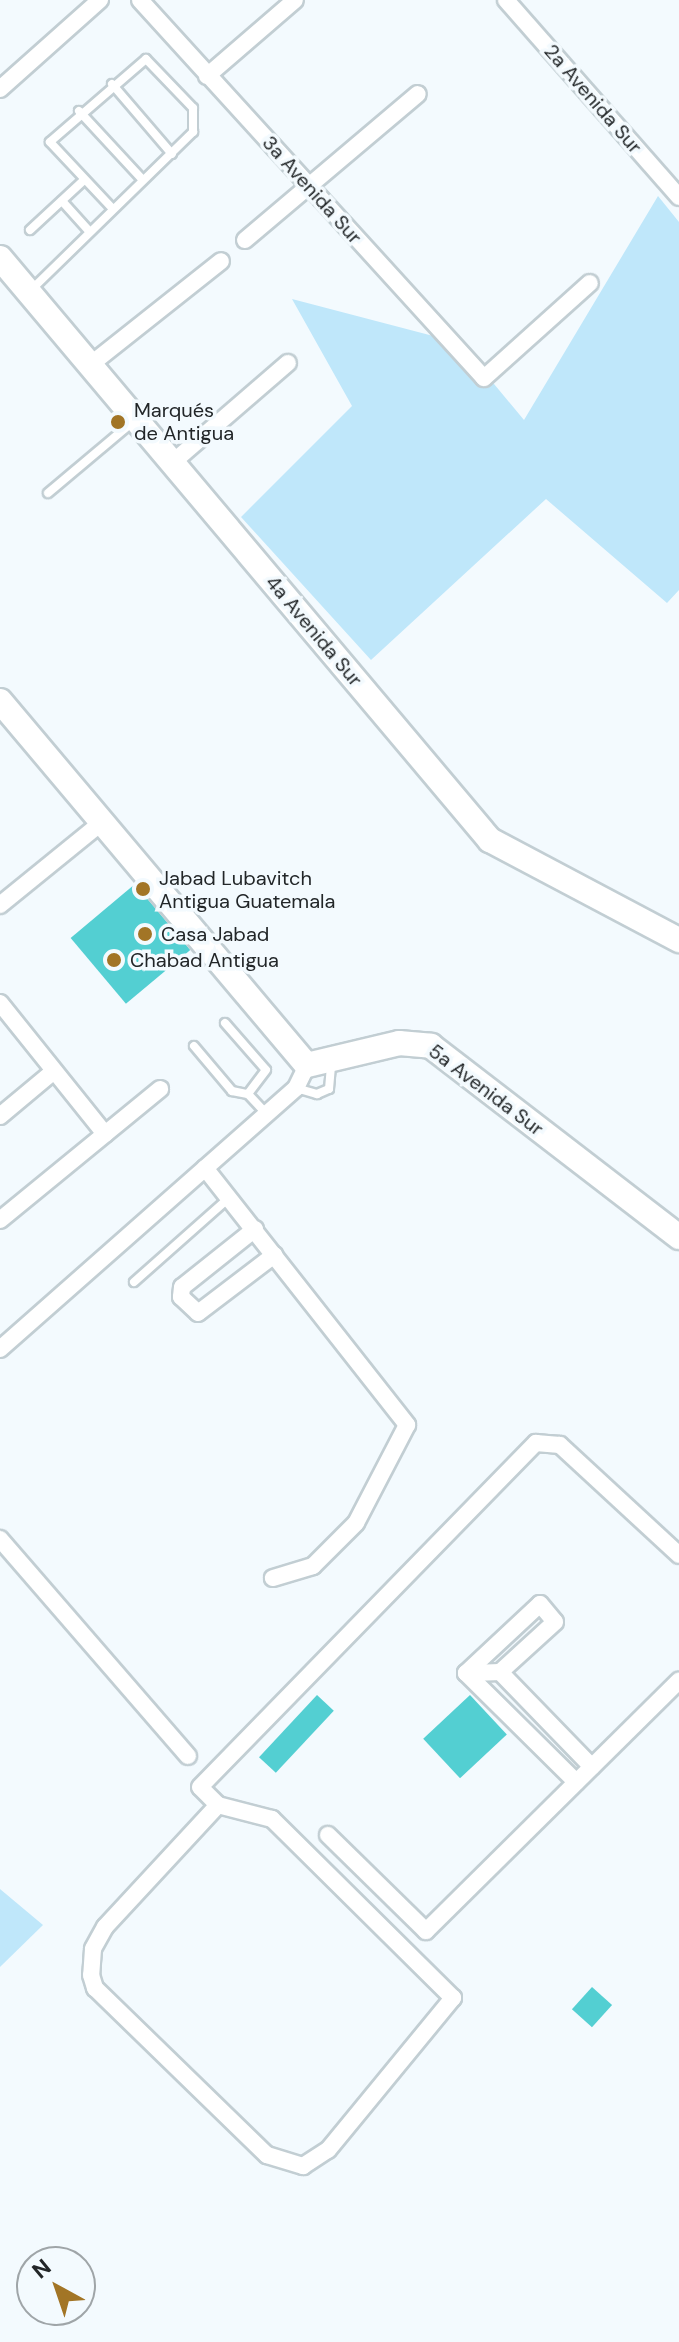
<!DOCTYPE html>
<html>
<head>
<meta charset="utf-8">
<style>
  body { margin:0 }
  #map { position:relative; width:679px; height:2342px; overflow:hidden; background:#f3fafe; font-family:"DM Sans",sans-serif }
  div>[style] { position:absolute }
  .green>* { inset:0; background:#bfe7fa }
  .building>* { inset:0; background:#53cfd2; transform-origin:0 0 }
  .roads { filter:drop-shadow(2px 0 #c2ced3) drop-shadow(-2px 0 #c2ced3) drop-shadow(0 2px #c2ced3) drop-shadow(0 -2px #c2ced3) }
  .lane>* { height:8px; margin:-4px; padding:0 4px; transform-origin:4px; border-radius:4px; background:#fff }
  .street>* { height:16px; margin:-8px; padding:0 8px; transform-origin:8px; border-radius:8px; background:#fff }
  .secondary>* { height:24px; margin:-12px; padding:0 12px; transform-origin:12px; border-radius:12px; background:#fff }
  .dots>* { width:22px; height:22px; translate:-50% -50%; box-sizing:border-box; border:4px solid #f3fafe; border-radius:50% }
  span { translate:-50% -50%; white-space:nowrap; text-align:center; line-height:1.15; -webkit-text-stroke:7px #f3fafe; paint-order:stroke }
  .street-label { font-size:20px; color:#222628 }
  .poi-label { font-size:20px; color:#222628 }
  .left { translate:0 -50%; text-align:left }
  .north { position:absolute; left:16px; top:2246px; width:80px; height:80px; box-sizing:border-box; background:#f3fafe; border:2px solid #9fa5a8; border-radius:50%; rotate:320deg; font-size:22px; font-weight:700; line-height:32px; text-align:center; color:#222628 }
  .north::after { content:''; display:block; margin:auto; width:28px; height:36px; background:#a27526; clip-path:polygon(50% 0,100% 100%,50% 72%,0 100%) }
</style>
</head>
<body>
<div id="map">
  <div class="green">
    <i style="clip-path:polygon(658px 196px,679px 222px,679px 590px,667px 603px,546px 499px,371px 660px,241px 517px,352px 406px,292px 299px,460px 343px,524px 420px)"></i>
    <i style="clip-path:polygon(0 1889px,43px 1925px,0 1967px)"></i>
  </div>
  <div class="building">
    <i style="left:135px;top:884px;width:86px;height:84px;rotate:50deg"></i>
    <i style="left:317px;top:1695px;width:23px;height:85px;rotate:43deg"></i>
    <i style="left:470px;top:1695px;width:54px;height:64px;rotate:47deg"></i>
    <i style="left:592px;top:1987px;width:27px;height:30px;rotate:42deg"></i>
  </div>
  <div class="roads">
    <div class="lane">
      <i style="left:112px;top:84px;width:92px;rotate:49.4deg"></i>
      <i style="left:79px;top:111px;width:94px;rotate:47.2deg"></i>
      <i style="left:62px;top:201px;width:39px;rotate:48deg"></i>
      <i style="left:30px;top:230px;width:74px;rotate:-42.8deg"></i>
      <i style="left:30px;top:291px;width:228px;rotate:-44.3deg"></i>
      <i style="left:193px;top:132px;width:24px;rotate:-90deg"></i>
      <i style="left:193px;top:108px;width:68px;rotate:-133.8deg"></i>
      <i style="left:146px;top:59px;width:127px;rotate:139.2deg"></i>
      <i style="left:50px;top:142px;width:89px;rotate:46.8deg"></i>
      <i style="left:48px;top:493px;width:114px;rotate:-40deg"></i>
      <i style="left:225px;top:1023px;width:62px;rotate:48.9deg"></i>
      <i style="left:266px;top:1070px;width:30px;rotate:127deg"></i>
      <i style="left:194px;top:1046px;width:59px;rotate:49.8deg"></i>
      <i style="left:232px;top:1091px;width:16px;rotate:11deg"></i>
      <i style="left:248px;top:1094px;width:26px;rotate:47deg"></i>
      <i style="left:296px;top:1088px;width:22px;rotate:16deg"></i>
      <i style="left:317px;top:1094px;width:13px;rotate:-23deg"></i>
      <i style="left:329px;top:1089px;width:25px;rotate:-85deg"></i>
      <i style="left:134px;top:1282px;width:127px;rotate:-41.5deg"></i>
    </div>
    <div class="street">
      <i style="left:140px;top:0;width:511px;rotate:47.7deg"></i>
      <i style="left:484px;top:378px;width:142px;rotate:-41.9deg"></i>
      <i style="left:506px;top:0;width:262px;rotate:48.7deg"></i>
      <i style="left:207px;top:76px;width:116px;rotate:-40.8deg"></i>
      <i style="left:0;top:89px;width:134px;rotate:-41.7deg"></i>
      <i style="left:245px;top:240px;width:226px;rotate:-40.2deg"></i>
      <i style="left:90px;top:365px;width:167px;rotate:-38.4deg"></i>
      <i style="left:172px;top:463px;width:153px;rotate:-40.8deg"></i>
      <i style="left:0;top:905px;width:130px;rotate:-39.1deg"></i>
      <i style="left:0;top:1003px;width:168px;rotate:51.3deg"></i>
      <i style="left:0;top:1116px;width:70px;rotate:-39.8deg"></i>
      <i style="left:205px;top:1168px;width:327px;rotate:51.8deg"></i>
      <i style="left:407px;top:1425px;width:110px;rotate:117.5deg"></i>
      <i style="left:356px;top:1523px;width:61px;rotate:135deg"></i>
      <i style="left:313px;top:1566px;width:42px;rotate:163.3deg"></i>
      <i style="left:0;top:1220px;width:207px;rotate:-39.3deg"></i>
      <i style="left:255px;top:1229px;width:93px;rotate:141.5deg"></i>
      <i style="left:182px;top:1287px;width:10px;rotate:96deg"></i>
      <i style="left:181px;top:1297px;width:23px;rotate:43deg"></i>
      <i style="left:198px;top:1313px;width:96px;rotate:-37.3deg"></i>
      <i style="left:0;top:1349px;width:395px;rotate:-41.4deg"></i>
      <i style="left:296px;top:1088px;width:25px;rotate:-64deg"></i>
      <i style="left:0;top:1539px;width:287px;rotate:49.1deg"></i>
      <i style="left:540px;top:1604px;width:23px;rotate:50deg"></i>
      <i style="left:555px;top:1622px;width:74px;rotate:137.7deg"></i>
      <i style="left:500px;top:1672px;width:34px;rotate:178deg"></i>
      <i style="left:466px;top:1673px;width:101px;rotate:-43deg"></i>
      <i style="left:500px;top:1672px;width:132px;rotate:45.9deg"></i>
      <i style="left:466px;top:1673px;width:155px;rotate:44.7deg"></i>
      <i style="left:218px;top:1805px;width:166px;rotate:132.8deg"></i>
      <i style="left:105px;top:1927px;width:25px;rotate:119deg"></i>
      <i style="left:93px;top:1949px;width:26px;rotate:94deg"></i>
      <i style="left:91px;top:1975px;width:14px;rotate:73deg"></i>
      <i style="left:95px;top:1988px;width:240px;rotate:44.2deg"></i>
      <i style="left:267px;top:2155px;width:38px;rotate:17deg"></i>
      <i style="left:303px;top:2166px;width:30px;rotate:-33deg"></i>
      <i style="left:328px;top:2150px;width:197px;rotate:-50.6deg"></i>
      <i style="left:453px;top:1998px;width:255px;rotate:-135.3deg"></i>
      <i style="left:272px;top:1819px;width:56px;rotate:-165.5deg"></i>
      <i style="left:218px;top:1805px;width:25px;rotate:-135deg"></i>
      <i style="left:200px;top:1787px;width:481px;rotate:-45.7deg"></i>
      <i style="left:536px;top:1443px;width:24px;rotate:5deg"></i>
      <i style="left:560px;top:1445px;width:162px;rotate:42.7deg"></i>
      <i style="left:328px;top:1835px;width:137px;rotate:44.4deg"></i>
      <i style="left:426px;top:1931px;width:356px;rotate:-44.7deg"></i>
    </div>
    <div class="secondary">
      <i style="left:0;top:258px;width:761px;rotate:49.91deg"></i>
      <i style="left:490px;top:840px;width:214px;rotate:27.9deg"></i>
      <i style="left:0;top:701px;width:476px;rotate:49.9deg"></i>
      <i style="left:307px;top:1065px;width:95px;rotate:-13.4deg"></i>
      <i style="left:399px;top:1043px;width:32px;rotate:5deg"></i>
      <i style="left:431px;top:1046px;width:313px;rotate:37.6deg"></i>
    </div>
  </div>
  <div class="dots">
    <i style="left:118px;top:422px;background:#a27526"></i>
    <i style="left:143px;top:889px;background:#a27526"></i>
    <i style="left:145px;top:934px;background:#a27526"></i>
    <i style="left:114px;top:960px;background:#a27526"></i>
  </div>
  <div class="street-label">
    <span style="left:593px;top:99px;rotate:49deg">2a Avenida Sur</span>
    <span style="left:312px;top:190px;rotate:48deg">3a Avenida Sur</span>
    <span style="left:314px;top:631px;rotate:50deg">4a Avenida Sur</span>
    <span style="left:486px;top:1090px;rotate:37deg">5a Avenida Sur</span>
  </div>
  <div class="poi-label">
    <span class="left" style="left:134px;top:422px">Marqués<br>de Antigua</span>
    <span class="left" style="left:159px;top:890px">Jabad Lubavitch<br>Antigua Guatemala</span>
    <span class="left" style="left:161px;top:934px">Casa Jabad</span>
    <span class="left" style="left:130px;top:960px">Chabad Antigua</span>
  </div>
  <div class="north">N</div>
</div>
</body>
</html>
